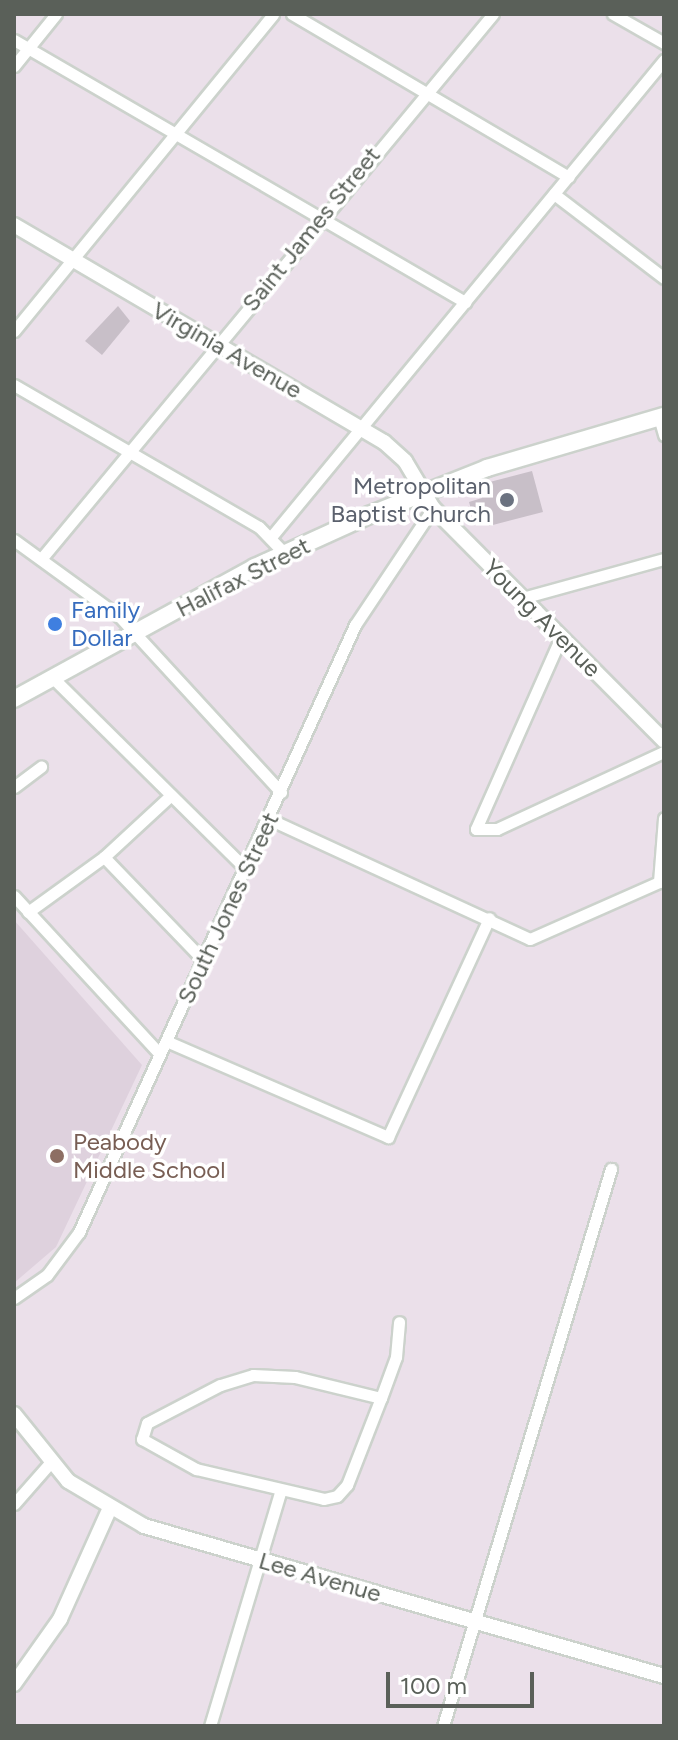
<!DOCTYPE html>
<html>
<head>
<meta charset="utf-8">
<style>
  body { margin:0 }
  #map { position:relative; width:678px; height:1740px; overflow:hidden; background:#ebe0ea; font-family:Figtree,sans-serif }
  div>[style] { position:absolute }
  .education>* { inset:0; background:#ded1dd }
  .building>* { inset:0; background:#c8bfc8 }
  .roads { filter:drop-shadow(2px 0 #ccd2cc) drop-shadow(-2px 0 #ccd2cc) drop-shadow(0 2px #ccd2cc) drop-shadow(0 -2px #ccd2cc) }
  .minor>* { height:11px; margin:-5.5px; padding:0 5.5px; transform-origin:5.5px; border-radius:5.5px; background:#fff }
  .tertiary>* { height:14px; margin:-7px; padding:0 7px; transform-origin:7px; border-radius:7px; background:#fff }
  .secondary>* { height:16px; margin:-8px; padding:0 8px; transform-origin:8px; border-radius:8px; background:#fff }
  .dots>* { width:22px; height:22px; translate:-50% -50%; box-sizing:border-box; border:4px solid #fff; border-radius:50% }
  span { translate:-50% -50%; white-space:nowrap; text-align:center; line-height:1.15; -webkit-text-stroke:7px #fff; paint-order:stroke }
  .street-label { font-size:24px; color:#5a6059 }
  .worship-label { font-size:24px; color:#5b616d }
  .right { translate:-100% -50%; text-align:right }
  .shop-label { font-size:24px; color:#366cbe }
  .left { translate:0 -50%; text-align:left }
  .education-label { font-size:24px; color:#785e54 }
  .frame { position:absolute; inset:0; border:16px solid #5a6059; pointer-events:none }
  .scale { position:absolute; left:386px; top:1672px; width:148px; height:36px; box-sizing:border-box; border:4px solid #5a6059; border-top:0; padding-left:10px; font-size:24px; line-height:28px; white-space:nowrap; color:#5a6059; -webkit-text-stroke:6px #fff; paint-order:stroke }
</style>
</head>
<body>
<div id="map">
  <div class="education">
    <i style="clip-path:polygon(14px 920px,142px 1065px,56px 1247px,14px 1283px)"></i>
  </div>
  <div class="building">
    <i style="clip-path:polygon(118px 306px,130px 321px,102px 355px,85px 341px)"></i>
    <i style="clip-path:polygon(532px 471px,543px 512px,489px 526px,485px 512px,473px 516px,469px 502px,482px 498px,478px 485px)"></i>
  </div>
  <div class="roads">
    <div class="minor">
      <i style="left:292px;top:14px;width:321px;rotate:30.5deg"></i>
      <i style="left:613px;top:14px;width:59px;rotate:29.6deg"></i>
      <i style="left:14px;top:40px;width:522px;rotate:30.15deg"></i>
      <i style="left:14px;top:66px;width:67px;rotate:-51.1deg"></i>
      <i style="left:554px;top:194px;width:138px;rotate:37.4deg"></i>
      <i style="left:14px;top:331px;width:409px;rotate:-50.7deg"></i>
      <i style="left:14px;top:385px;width:283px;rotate:30.1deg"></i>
      <i style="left:259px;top:527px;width:36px;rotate:46deg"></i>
      <i style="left:659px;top:417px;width:19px;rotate:74deg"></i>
      <i style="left:271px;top:537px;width:618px;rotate:-50.51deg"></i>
      <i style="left:14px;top:540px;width:131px;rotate:36deg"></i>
      <i style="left:120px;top:617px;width:238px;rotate:47.4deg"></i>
      <i style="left:41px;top:559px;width:708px;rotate:-50.33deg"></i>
      <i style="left:522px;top:598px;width:147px;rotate:-15.4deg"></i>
      <i style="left:561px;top:637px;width:210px;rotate:113.9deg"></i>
      <i style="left:476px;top:829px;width:21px"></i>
      <i style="left:497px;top:829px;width:184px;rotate:-24.8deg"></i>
      <i style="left:53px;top:678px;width:272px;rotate:44.7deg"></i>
      <i style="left:14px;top:787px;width:34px;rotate:-37deg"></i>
      <i style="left:269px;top:819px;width:287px;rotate:24.7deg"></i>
      <i style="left:530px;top:939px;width:146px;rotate:-23.8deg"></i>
      <i style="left:104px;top:857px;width:144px;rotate:46.1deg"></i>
      <i style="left:659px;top:882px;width:64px;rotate:-85.5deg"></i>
      <i style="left:14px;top:896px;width:215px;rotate:47.3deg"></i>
      <i style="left:28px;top:912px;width:94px;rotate:-35.9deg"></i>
      <i style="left:104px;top:857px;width:88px;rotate:-42.7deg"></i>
      <i style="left:166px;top:1041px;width:242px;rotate:23.4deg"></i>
      <i style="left:388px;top:1137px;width:241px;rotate:-65.2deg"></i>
      <i style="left:14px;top:1298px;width:40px;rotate:-34.9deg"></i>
      <i style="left:47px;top:1275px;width:54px;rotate:-53.3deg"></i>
      <i style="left:79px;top:1232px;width:667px;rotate:-65.55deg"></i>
      <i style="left:355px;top:625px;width:141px;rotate:-56.3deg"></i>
      <i style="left:381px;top:1398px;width:89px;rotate:-166.3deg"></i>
      <i style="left:295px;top:1377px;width:42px;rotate:-177.3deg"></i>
      <i style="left:253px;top:1375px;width:34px;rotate:163deg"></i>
      <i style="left:220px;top:1385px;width:82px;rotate:152.5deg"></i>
      <i style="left:147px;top:1423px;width:17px;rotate:107deg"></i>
      <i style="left:142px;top:1439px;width:62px;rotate:29.1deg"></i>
      <i style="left:196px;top:1469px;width:131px;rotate:13.2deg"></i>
      <i style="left:324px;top:1499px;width:13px;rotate:-13deg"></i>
      <i style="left:337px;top:1496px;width:15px;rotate:-48deg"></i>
      <i style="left:347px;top:1485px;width:93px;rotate:-68.7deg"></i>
      <i style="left:381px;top:1398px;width:44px;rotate:-69.9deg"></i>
      <i style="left:396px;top:1357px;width:35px;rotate:-85deg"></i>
      <i style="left:14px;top:1504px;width:55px;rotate:-48.7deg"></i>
      <i style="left:210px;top:1726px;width:246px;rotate:-73.3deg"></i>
      <i style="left:443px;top:1726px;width:582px;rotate:-73.22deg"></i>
    </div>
    <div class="tertiary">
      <i style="left:14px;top:225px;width:429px;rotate:30.4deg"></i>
      <i style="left:384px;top:442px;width:28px;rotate:42deg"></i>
      <i style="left:405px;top:461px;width:55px;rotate:59.2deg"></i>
      <i style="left:433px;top:508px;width:328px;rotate:45.2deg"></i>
      <i style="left:14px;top:1414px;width:86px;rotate:51.1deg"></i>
      <i style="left:68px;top:1481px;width:88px;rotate:30.6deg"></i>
      <i style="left:144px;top:1526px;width:541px;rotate:16.09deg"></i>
      <i style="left:14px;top:1684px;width:80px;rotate:-54.7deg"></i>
      <i style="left:60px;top:1619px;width:120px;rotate:-65.8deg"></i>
    </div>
    <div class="secondary">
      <i style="left:14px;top:699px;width:275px;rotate:-28.7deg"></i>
      <i style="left:255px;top:567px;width:125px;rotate:-24.5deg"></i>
      <i style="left:369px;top:515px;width:127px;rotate:-21.7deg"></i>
      <i style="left:487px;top:468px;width:184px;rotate:-16.4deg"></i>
    </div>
  </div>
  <div class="dots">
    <i style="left:507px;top:500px;background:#6b7280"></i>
    <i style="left:55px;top:624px;background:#3f7fe0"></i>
    <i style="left:57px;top:1156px;background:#8d6e63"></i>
  </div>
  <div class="street-label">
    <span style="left:311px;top:229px;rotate:-51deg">Saint James Street</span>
    <span style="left:227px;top:350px;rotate:30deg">Virginia Avenue</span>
    <span style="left:243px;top:577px;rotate:-27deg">Halifax Street</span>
    <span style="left:542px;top:618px;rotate:45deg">Young Avenue</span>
    <span style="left:228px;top:908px;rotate:-65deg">South Jones Street</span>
    <span style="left:320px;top:1577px;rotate:16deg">Lee Avenue</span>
  </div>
  <div class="worship-label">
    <span class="right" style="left:491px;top:500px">Metropolitan<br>Baptist Church</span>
  </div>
  <div class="shop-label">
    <span class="left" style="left:71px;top:624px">Family<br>Dollar</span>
  </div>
  <div class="education-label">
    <span class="left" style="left:73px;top:1156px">Peabody<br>Middle School</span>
  </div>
  <div class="frame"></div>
  <div class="scale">100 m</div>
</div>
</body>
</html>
